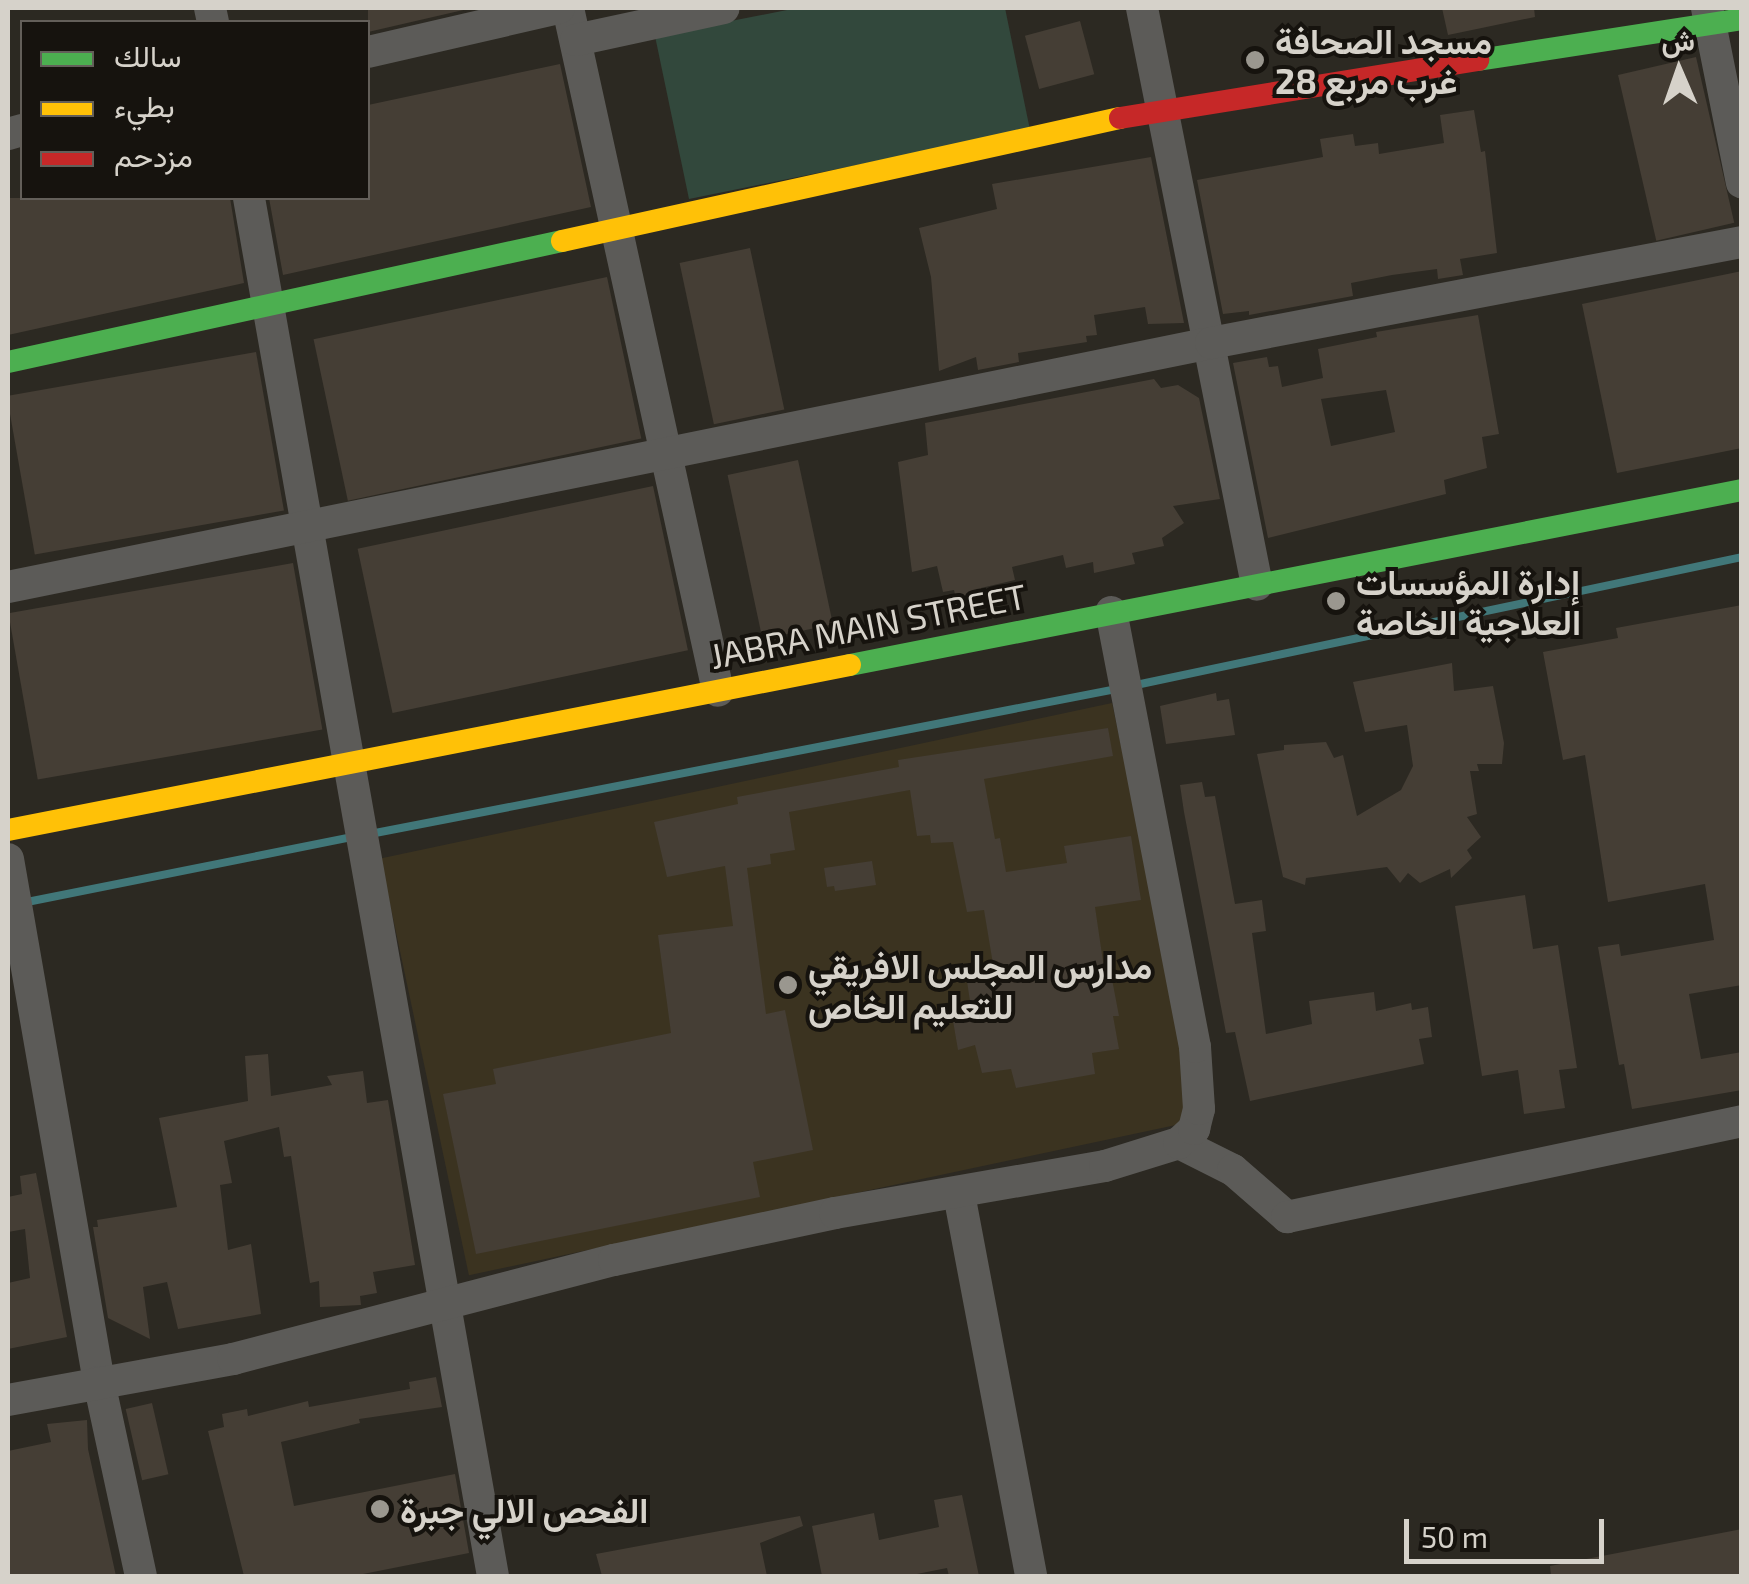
<!DOCTYPE html>
<html>
<head>
<meta charset="utf-8">
<style>
  body { margin:0 }
  #map { position:relative; width:1749px; height:1584px; overflow:hidden; background:#2c2922; font-family:"Exo 2",Vazirmatn,sans-serif }
  div>[style] { position:absolute }
  .built>* { inset:0; background:#3b3320; transform-origin:0 0 }
  .green>* { inset:0; background:#32483c }
  .stream>* { height:8px; margin:-4px; padding:0 4px; transform-origin:4px; border-radius:4px; background:#417779 }
  .building>* { inset:0; background:#453e35; transform-origin:0 0 }
  .street>* { height:32px; margin:-16px; padding:0 16px; transform-origin:16px; border-radius:16px; background:#5c5b58 }
  .fast>* { height:22px; margin:-11px; padding:0 11px; transform-origin:11px; border-radius:11px; background:#4caf50 }
  .slow>* { height:22px; margin:-11px; padding:0 11px; transform-origin:11px; border-radius:11px; background:#ffc107 }
  .jam>* { height:22px; margin:-11px; padding:0 11px; transform-origin:11px; border-radius:11px; background:#c62828 }
  .dots>* { width:28px; height:28px; translate:-50% -50%; box-sizing:border-box; border:5px solid #16130e; border-radius:50% }
  span { translate:-50% -50%; white-space:nowrap; text-align:center; line-height:1.15; -webkit-text-stroke:8px #16130e; paint-order:stroke }
  .poi-label { font-size:35px; color:#d6d2ca; font-weight:700 }
  .left { translate:0 -50%; text-align:left }
  .street-label { font-size:35px; color:#d6d2ca }
  .frame { position:absolute; inset:0; border:10px solid #d6d2ca; pointer-events:none }
  .legend { position:absolute; left:20px; top:20px; width:350px; height:180px; box-sizing:border-box; background:#16130e; border:2px solid #635f59; margin:0; padding:12px 18px; list-style:none; font-size:30px; color:#d6d2ca }
  .legend li { display:flex; align-items:center; gap:20px; height:50px }
  .legend b { width:50px; border:2px solid #635f59 }
  .north { position:absolute; left:1629px; top:20px; width:100px; height:100px; -webkit-text-stroke:8px #16130e; paint-order:stroke; rotate:358deg; font-size:28px; font-weight:700; line-height:40px; text-align:center; color:#d6d2ca }
  .north::after { content:''; display:block; margin:auto; width:35px; height:45px; background:#d6d2ca; clip-path:polygon(50% 0,100% 100%,50% 72%,0 100%) }
  .scale { position:absolute; left:1404px; top:1519px; width:200px; height:45px; box-sizing:border-box; border:5px solid #d6d2ca; border-top:0; padding-left:12px; font-size:30px; line-height:35px; white-space:nowrap; color:#d6d2ca; -webkit-text-stroke:8px #16130e; paint-order:stroke }
</style>
</head>
<body>
<div id="map">
  <div class="built">
    <i style="left:1112px;top:703px;width:426px;height:748px;rotate:78deg"></i>
  </div>
  <div class="green">
    <i style="clip-path:polygon(797px 8px,1005px 8px,1030px 130px,689px 199px,655px 36px)"></i>
  </div>
  <div class="stream">
    <i style="left:1136px;top:685px;width:619px;rotate:-11.93deg"></i>
    <i style="left:370px;top:834px;width:761px;rotate:-10.99deg"></i>
    <i style="left:22px;top:903px;width:341px;rotate:-11.3deg"></i>
  </div>
  <div class="building">
    <i style="clip-path:polygon(368px 8px,472px 8px,368px 32px)"></i>
    <i style="clip-path:polygon(1442px 8px,1534px 8px,1535px 17px,1448px 35px)"></i>
    <i style="left:1080px;top:21px;width:55px;height:57px;rotate:75deg"></i>
    <i style="left:1696px;top:57px;width:170px;height:80px;rotate:77deg"></i>
    <i style="clip-path:polygon(560px 64px,591px 207px,283px 275px,269px 198px,368px 198px,368px 105px)"></i>
    <i style="clip-path:polygon(1474px 110px,1481px 152px,1485px 151px,1497px 253px,1460px 259px,1463px 275px,1438px 279px,1437px 269px,1392px 275px,1351px 283px,1353px 296px,1249px 315px,1249px 311px,1223px 314px,1197px 180px,1323px 157px,1320px 139px,1353px 134px,1355px 146px,1378px 143px,1379px 154px,1444px 143px,1440px 115px)"></i>
    <i style="clip-path:polygon(1151px 157px,1184px 323px,1148px 324px,1145px 307px,1094px 315px,1097px 335px,1086px 336px,1087px 342px,1018px 353px,1019px 362px,978px 370px,976px 357px,939px 371px,931px 277px,919px 228px,997px 209px,992px 184px)"></i>
    <i style="clip-path:polygon(8px 198px,230px 198px,244px 283px,8px 335px)"></i>
    <i style="left:750px;top:248px;width:165px;height:72px;rotate:78deg"></i>
    <i style="clip-path:polygon(1742px 271px,1742px 448px,1617px 473px,1582px 304px)"></i>
    <i style="left:607px;top:277px;width:165px;height:300px;rotate:78deg"></i>
    <i style="clip-path:polygon(evenodd,1478px 315px,1499px 434px,1482px 437px,1487px 468px,1444px 480px,1446px 494px,1268px 538px,1233px 363px,1267px 357px,1269px 367px,1278px 366px,1282px 387px,1323px 378px,1318px 349px,1377px 337px,1376px 332px,1478px 315px,1386px 390px,1395px 432px,1331px 446px,1321px 399px,1386px 390px)"></i>
    <i style="left:256px;top:352px;width:161px;height:253px;rotate:80deg"></i>
    <i style="clip-path:polygon(1154px 379px,1161px 388px,1178px 385px,1199px 398px,1220px 499px,1173px 506px,1184px 523px,1162px 538px,1164px 546px,1132px 553px,1135px 564px,1094px 573px,1093px 562px,1066px 568px,1063px 555px,1012px 567px,1015px 580px,981px 588px,984px 598px,957px 604px,954px 590px,943px 592px,937px 566px,912px 572px,898px 462px,928px 455px,925px 423px)"></i>
    <i style="left:798px;top:460px;width:168px;height:72px;rotate:78deg"></i>
    <i style="left:653px;top:486px;width:168px;height:302px;rotate:78deg"></i>
    <i style="left:293px;top:563px;width:169px;height:289px;rotate:80deg"></i>
    <i style="clip-path:polygon(1742px 605px,1742px 985px,1689px 994px,1701px 1059px,1742px 1052px,1742px 1090px,1632px 1109px,1624px 1064px,1619px 1065px,1598px 947px,1619px 944px,1621px 956px,1714px 940px,1705px 884px,1608px 902px,1585px 755px,1563px 760px,1543px 652px,1618px 638px,1616px 628px)"></i>
    <i style="clip-path:polygon(1452px 663px,1454px 691px,1493px 686px,1504px 743px,1502px 764px,1477px 764px,1479px 771px,1470px 771px,1477px 814px,1467px 817px,1481px 837px,1467px 850px,1472px 858px,1451px 878px,1450px 869px,1420px 883px,1408px 873px,1400px 883px,1387px 867px,1306px 878px,1305px 885px,1283px 877px,1257px 754px,1284px 750px,1284px 745px,1326px 742px,1334px 758px,1343px 755px,1357px 816px,1401px 790px,1413px 766px,1407px 725px,1365px 732px,1353px 682px)"></i>
    <i style="clip-path:polygon(1216px 693px,1217px 701px,1229px 699px,1235px 735px,1166px 744px,1160px 706px)"></i>
    <i style="clip-path:polygon(1108px 728px,1113px 756px,984px 779px,995px 839px,1000px 838px,1006px 872px,1067px 863px,1064px 846px,1131px 836px,1141px 900px,1095px 907px,1105px 975px,1111px 974px,1119px 1016px,1113px 1016px,1119px 1049px,1092px 1053px,1095px 1074px,1016px 1088px,1011px 1069px,982px 1073px,975px 1045px,958px 1050px,950px 1003px,970px 1001px,965px 968px,993px 964px,984px 910px,967px 912px,953px 842px,931px 843px,930px 835px,917px 836px,910px 790px,789px 812px,795px 850px,770px 854px,771px 864px,747px 868px,766px 1014px,785px 1010px,813px 1150px,753px 1162px,760px 1197px,476px 1254px,443px 1094px,496px 1084px,493px 1069px,671px 1033px,658px 935px,733px 926px,725px 866px,667px 877px,654px 822px,738px 804px,737px 797px,899px 767px,898px 760px)"></i>
    <i style="clip-path:polygon(1202px 782px,1205px 797px,1215px 796px,1235px 904px,1262px 900px,1266px 931px,1252px 933px,1266px 1034px,1312px 1024px,1309px 1001px,1374px 992px,1376px 1011px,1411px 1003px,1412px 1010px,1428px 1007px,1432px 1037px,1419px 1039px,1424px 1064px,1250px 1101px,1235px 1032px,1226px 1033px,1184px 812px,1180px 785px)"></i>
    <i style="clip-path:polygon(872px 861px,876px 885px,835px 891px,834px 886px,827px 887px,824px 868px)"></i>
    <i style="clip-path:polygon(1525px 895px,1533px 949px,1558px 945px,1577px 1068px,1559px 1070px,1565px 1108px,1524px 1114px,1518px 1070px,1482px 1076px,1455px 906px)"></i>
    <i style="clip-path:polygon(268px 1054px,271px 1096px,332px 1085px,327px 1076px,363px 1071px,367px 1103px,388px 1100px,415px 1265px,373px 1272px,377px 1293px,360px 1296px,361px 1305px,320px 1307px,319px 1281px,310px 1283px,291px 1156px,284px 1157px,279px 1127px,224px 1141px,232px 1183px,220px 1185px,228px 1250px,251px 1244px,261px 1314px,178px 1329px,167px 1282px,143px 1287px,150px 1339px,108px 1318px,93px 1227px,98px 1227px,97px 1220px,177px 1207px,159px 1118px,248px 1101px,245px 1056px)"></i>
    <i style="clip-path:polygon(36px 1173px,67px 1337px,8px 1349px,8px 1283px,30px 1278px,25px 1229px,8px 1232px,8px 1197px,22px 1194px,20px 1176px)"></i>
    <i style="clip-path:polygon(436px 1377px,442px 1407px,359px 1419px,360px 1423px,281px 1442px,294px 1506px,455px 1474px,469px 1553px,353px 1576px,244px 1576px,208px 1431px,224px 1427px,222px 1414px,247px 1409px,248px 1416px,308px 1401px,309px 1407px,410px 1389px,409px 1382px)"></i>
    <i style="left:152px;top:1403px;width:73px;height:27px;rotate:77deg"></i>
    <i style="clip-path:polygon(87px 1420px,88px 1449px,116px 1576px,8px 1576px,8px 1451px,51px 1442px,47px 1424px)"></i>
    <i style="clip-path:polygon(962px 1495px,979px 1576px,949px 1576px,947px 1568px,907px 1576px,822px 1576px,812px 1526px,874px 1513px,879px 1540px,939px 1527px,934px 1500px)"></i>
    <i style="clip-path:polygon(800px 1516px,803px 1526px,760px 1543px,767px 1576px,602px 1576px,596px 1554px)"></i>
    <i style="clip-path:polygon(1742px 1529px,1742px 1576px,1551px 1576px,1550px 1566px)"></i>
  </div>
  <div class="street">
    <i style="left:210px;top:8px;width:14px;rotate:78deg"></i>
    <i style="left:568px;top:8px;width:699px;rotate:77.61deg"></i>
    <i style="left:1142px;top:8px;width:588px;rotate:78.73deg"></i>
    <i style="left:1707px;top:8px;width:178px;rotate:78.7deg"></i>
    <i style="left:576px;top:40px;width:151px;rotate:-12.2deg"></i>
    <i style="left:368px;top:52px;width:196px;rotate:-13deg"></i>
    <i style="left:8px;top:134px;width:15px;rotate:-16deg"></i>
    <i style="left:249px;top:198px;width:1399px;rotate:79.96deg"></i>
    <i style="left:8px;top:587px;width:1227px;rotate:-11.47deg"></i>
    <i style="left:1211px;top:343px;width:541px;rotate:-10.77deg"></i>
    <i style="left:8px;top:859px;width:531px;rotate:80.13deg"></i>
    <i style="left:99px;top:1382px;width:198px;rotate:77.8deg"></i>
    <i style="left:1179px;top:1143px;width:60px;rotate:26.6deg"></i>
    <i style="left:1233px;top:1170px;width:72px;rotate:41deg"></i>
    <i style="left:1287px;top:1217px;width:465px;rotate:-11.9deg"></i>
    <i style="left:959px;top:1194px;width:389px;rotate:79.3deg"></i>
    <i style="left:8px;top:1400px;width:229px;rotate:-10.3deg"></i>
    <i style="left:233px;top:1359px;width:394px;rotate:-14.6deg"></i>
    <i style="left:614px;top:1260px;width:226px;rotate:-12deg"></i>
    <i style="left:835px;top:1213px;width:274px;rotate:-9.9deg"></i>
    <i style="left:1105px;top:1166px;width:77px;rotate:-17.3deg"></i>
    <i style="left:1179px;top:1143px;width:21px;rotate:-43deg"></i>
    <i style="left:1194px;top:1129px;width:21px;rotate:-76deg"></i>
    <i style="left:1199px;top:1109px;width:62px;rotate:-93.7deg"></i>
    <i style="left:1195px;top:1047px;width:443px;rotate:-100.9deg"></i>
  </div>
  <div class="fast">
    <i style="left:1478px;top:60px;width:267px;rotate:-8.8deg"></i>
    <i style="left:8px;top:362px;width:567px;rotate:-12.32deg"></i>
    <i style="left:850px;top:665px;width:909px;rotate:-11.1deg"></i>
  </div>
  <div class="slow">
    <i style="left:562px;top:241px;width:571px;rotate:-12.43deg"></i>
    <i style="left:8px;top:830px;width:858px;rotate:-11.09deg"></i>
  </div>
  <div class="jam">
    <i style="left:1120px;top:118px;width:363px;rotate:-9.2deg"></i>
  </div>
  <div class="dots">
    <i style="left:1255px;top:60px;background:#9a978f"></i>
    <i style="left:1336px;top:601px;background:#9a978f"></i>
    <i style="left:788px;top:985px;background:#9a978f"></i>
    <i style="left:380px;top:1509px;background:#9a978f"></i>
  </div>
  <div class="poi-label">
    <span class="left" style="left:1275px;top:60px">مسجد الصحافة<br>غرب مربع 28</span>
    <span class="left" style="left:1356px;top:601px">إدارة المؤسسات<br>العلاجية الخاصة</span>
    <span class="left" style="left:808px;top:985px">مدارس المجلس الافريقي<br>للتعليم الخاص</span>
    <span class="left" style="left:400px;top:1509px">الفحص الالي جبرة</span>
  </div>
  <div class="street-label">
    <span style="left:868px;top:625px;rotate:-11deg">JABRA MAIN STREET</span>
  </div>
  <div class="frame"></div>
  <ul class="legend">
  <li><b style="height:12px;background:#4caf50"></b>سالك</li>
  <li><b style="height:12px;background:#ffc107"></b>بطيء</li>
  <li><b style="height:12px;background:#c62828"></b>مزدحم</li>
  </ul>
  <div class="north">ش</div>
  <div class="scale">50 m</div>
</div>
</body>
</html>
